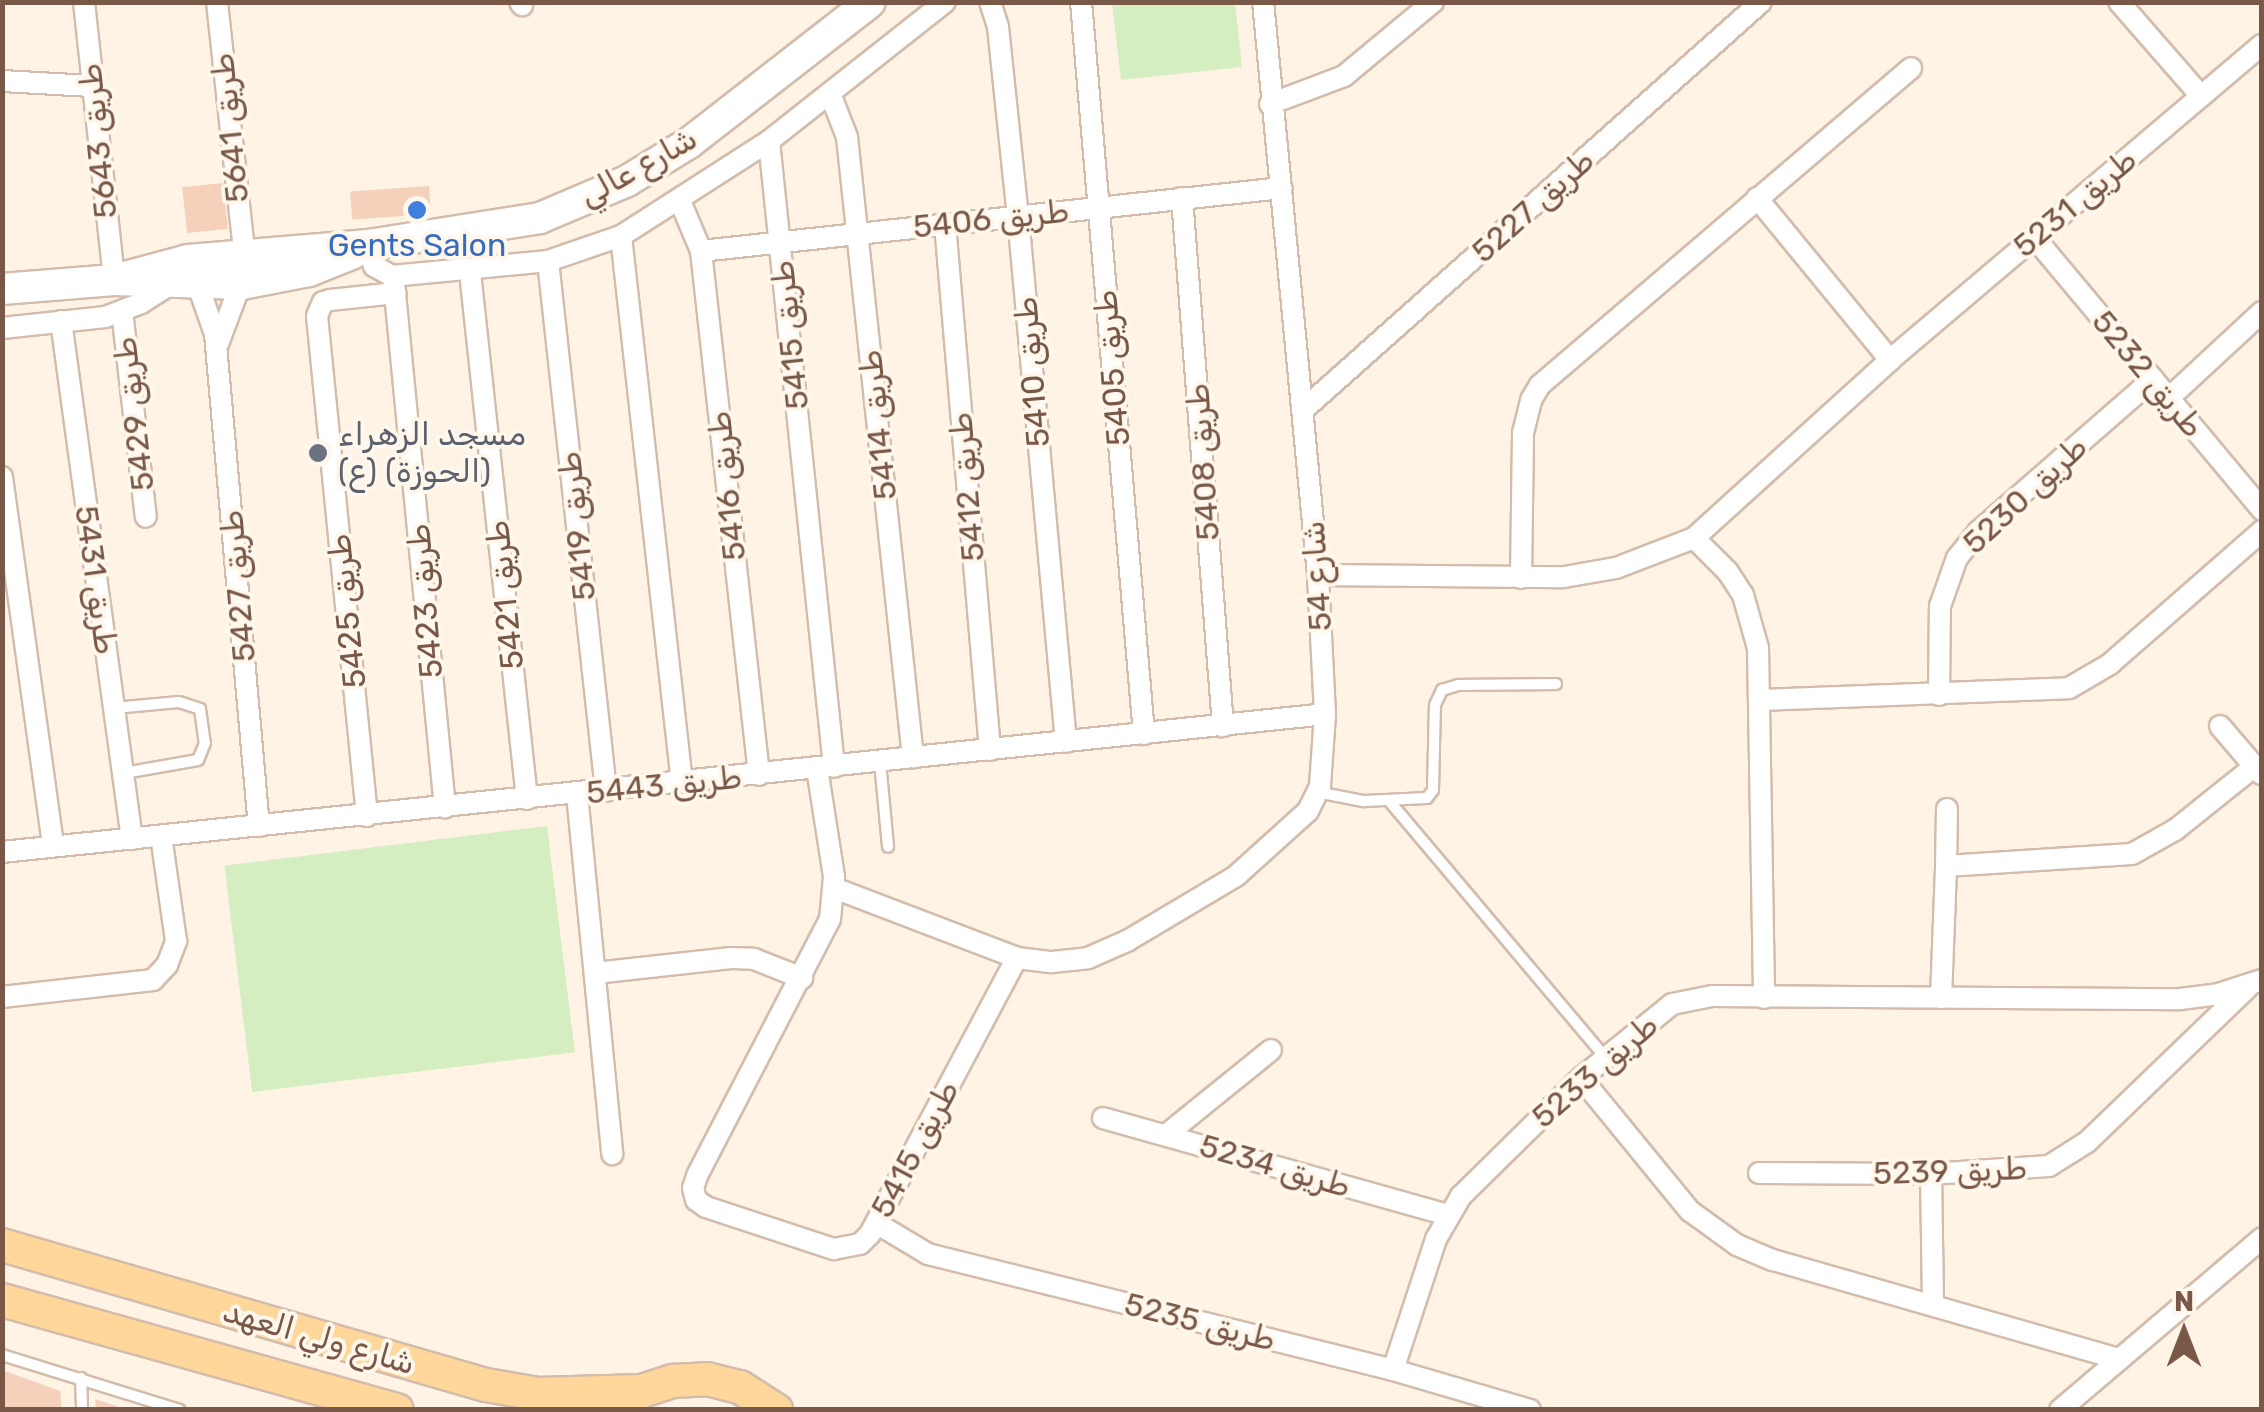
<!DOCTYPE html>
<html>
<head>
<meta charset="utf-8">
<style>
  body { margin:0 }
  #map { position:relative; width:2264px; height:1412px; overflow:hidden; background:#fef3e4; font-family:Rubik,"Noto Sans Arabic",sans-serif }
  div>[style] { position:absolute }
  .green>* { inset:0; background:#d4edc1; transform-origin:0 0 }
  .building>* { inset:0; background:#f5d0ba; transform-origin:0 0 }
  .roads { filter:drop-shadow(2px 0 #d3bcac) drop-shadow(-2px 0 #d3bcac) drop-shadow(0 2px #d3bcac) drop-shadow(0 -2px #d3bcac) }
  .lane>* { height:10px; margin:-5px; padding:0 5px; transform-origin:5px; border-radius:5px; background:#fff }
  .street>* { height:20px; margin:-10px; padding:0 10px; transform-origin:10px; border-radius:10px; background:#fff }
  .secondary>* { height:30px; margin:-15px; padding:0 15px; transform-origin:15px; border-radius:15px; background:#fff }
  .primary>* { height:32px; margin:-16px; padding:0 16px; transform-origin:16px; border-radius:16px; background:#ffd79a }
  .dots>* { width:28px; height:28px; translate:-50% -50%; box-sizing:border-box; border:5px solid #fff7ec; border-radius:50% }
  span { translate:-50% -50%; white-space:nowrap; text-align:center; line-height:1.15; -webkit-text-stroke:8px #fff7ec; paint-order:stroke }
  .street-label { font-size:32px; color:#795847 }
  .shop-label { font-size:32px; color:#366cbe }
  .worship-label { font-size:32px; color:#5b616d }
  .left { translate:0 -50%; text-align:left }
  .frame { position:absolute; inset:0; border:5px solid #795847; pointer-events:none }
  .north { position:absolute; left:2134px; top:1282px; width:100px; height:100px; -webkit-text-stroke:8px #fff7ec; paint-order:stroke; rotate:0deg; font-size:28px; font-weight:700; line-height:40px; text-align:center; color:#795847 }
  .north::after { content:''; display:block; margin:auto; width:35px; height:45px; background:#795847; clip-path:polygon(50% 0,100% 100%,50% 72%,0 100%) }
</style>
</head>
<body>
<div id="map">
  <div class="green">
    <i style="clip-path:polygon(1112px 3px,1235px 3px,1242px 67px,1121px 80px)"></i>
    <i style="left:547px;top:826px;width:228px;height:325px;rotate:83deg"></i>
  </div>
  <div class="building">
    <i style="left:223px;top:183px;width:46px;height:41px;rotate:84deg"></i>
    <i style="left:429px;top:186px;width:28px;height:79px;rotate:86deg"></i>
    <i style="clip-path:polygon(2px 1370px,60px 1391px,62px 1410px,2px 1410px)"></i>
    <i style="clip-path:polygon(95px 1399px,125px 1409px,125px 1410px,96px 1410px)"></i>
  </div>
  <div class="roads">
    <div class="lane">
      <i style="left:114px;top:708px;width:65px;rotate:-5.3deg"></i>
      <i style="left:179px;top:702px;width:22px;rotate:18deg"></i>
      <i style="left:200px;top:709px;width:34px;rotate:82deg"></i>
      <i style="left:205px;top:743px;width:18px;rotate:112deg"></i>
      <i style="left:198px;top:760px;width:75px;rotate:170deg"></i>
      <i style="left:880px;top:762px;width:85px;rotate:84.6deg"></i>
      <i style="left:1321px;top:786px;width:10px;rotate:53deg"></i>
      <i style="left:1327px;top:794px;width:38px;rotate:11deg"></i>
      <i style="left:1364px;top:801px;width:63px;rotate:-2.7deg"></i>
      <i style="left:1427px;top:798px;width:10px;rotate:-53deg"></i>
      <i style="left:1433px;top:790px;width:85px;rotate:-88.7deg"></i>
      <i style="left:1435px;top:705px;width:17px;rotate:-65deg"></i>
      <i style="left:1442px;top:690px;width:17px;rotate:-17deg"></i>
      <i style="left:1458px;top:685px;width:98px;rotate:-0.6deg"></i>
      <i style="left:1391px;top:803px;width:334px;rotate:49.9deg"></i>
      <i style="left:2px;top:1355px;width:186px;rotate:17.2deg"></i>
      <i style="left:81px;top:1378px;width:32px;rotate:88deg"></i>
    </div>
    <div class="street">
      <i style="left:84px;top:2px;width:280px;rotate:83.8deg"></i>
      <i style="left:217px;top:2px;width:269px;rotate:83.8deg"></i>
      <i style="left:246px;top:269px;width:80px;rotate:110.5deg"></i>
      <i style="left:520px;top:2px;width:4px;rotate:56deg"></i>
      <i style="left:990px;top:2px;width:26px;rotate:72deg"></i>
      <i style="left:998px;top:27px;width:190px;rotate:84deg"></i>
      <i style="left:1018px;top:216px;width:528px;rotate:84.79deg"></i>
      <i style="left:1081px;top:2px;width:735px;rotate:85.08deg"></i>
      <i style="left:2119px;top:2px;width:125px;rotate:48.9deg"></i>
      <i style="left:2px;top:81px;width:89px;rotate:3.2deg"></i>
      <i style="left:831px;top:96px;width:44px;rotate:68.7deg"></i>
      <i style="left:847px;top:137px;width:624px;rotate:83.93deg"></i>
      <i style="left:1270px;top:104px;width:79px;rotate:-20.7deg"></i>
      <i style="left:1344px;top:76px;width:116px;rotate:-39.7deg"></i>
      <i style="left:769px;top:141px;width:629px;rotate:84.07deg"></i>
      <i style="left:1182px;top:198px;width:530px;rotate:85.56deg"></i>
      <i style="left:1757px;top:198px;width:210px;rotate:50.6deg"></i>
      <i style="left:680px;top:201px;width:54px;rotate:67.2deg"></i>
      <i style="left:701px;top:251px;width:527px;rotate:83.68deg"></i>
      <i style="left:945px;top:224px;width:528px;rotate:85.11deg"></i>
      <i style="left:621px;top:236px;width:550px;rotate:83.64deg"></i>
      <i style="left:2034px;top:237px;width:356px;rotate:50.1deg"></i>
      <i style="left:368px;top:245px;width:22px;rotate:74deg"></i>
      <i style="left:374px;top:266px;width:21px;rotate:29deg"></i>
      <i style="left:392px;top:276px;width:157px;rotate:-5.5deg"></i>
      <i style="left:548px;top:261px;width:77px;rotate:-18.9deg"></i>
      <i style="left:621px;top:236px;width:176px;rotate:-32.7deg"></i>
      <i style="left:769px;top:141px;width:224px;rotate:-38.3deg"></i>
      <i style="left:701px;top:251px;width:584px;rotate:-6.19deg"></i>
      <i style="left:548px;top:261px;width:533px;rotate:83.75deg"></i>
      <i style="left:470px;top:272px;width:530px;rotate:83.83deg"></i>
      <i style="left:194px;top:274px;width:64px;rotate:70.7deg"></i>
      <i style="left:215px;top:334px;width:494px;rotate:84.9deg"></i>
      <i style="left:394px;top:283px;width:527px;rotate:84.45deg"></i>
      <i style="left:122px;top:311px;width:207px;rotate:83.4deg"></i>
      <i style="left:61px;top:321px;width:523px;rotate:82.2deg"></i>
      <i style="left:2px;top:328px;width:104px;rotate:-6.1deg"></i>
      <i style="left:105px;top:317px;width:39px;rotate:-21deg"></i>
      <i style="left:141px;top:303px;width:41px;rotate:-32.2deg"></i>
      <i style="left:2169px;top:398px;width:127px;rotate:-42.8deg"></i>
      <i style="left:1304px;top:409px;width:612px;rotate:-41.69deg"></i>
      <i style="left:2px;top:477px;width:373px;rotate:82.1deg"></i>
      <i style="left:1694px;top:538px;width:48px;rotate:45deg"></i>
      <i style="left:1728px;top:572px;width:27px;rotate:57deg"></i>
      <i style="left:1743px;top:595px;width:55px;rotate:74.2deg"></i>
      <i style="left:1758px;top:648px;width:350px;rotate:89deg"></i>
      <i style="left:1318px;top:575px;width:246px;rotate:0.5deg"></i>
      <i style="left:1564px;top:577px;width:53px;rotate:-9.8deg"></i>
      <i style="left:1616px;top:568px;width:84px;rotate:-21deg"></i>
      <i style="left:1694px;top:538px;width:265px;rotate:-42.2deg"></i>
      <i style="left:1890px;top:360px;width:487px;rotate:-40.3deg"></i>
      <i style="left:1521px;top:578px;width:145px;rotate:-89.2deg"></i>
      <i style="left:1523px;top:433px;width:34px;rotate:-76deg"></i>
      <i style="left:1531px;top:400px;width:17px;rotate:-59deg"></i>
      <i style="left:1540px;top:385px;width:488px;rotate:-40.5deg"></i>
      <i style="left:1939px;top:695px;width:89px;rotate:-89.4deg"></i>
      <i style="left:1940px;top:606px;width:51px;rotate:-70.5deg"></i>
      <i style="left:1957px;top:558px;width:35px;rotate:-51deg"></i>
      <i style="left:1979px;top:531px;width:231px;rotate:-41.1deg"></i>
      <i style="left:1760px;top:700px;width:309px;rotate:-2.2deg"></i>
      <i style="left:2069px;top:688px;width:48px;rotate:-30.3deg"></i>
      <i style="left:2110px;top:664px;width:202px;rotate:-41.2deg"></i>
      <i style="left:2220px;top:726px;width:63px;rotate:49.5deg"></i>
      <i style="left:817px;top:768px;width:110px;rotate:81.1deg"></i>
      <i style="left:834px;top:877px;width:42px;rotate:95.4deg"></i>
      <i style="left:830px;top:919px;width:289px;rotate:117.4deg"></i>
      <i style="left:697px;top:1176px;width:13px;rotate:108deg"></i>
      <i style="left:693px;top:1188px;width:12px;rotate:76deg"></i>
      <i style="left:696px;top:1200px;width:12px;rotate:35deg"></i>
      <i style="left:706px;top:1207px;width:135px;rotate:18.2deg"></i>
      <i style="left:834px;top:1249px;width:26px;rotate:-11deg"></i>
      <i style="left:860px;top:1244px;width:14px;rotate:-45deg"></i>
      <i style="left:870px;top:1234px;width:313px;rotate:-62deg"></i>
      <i style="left:577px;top:794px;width:362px;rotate:84.4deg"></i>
      <i style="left:367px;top:816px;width:502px;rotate:-95.71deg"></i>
      <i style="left:317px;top:316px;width:15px;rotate:-67deg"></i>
      <i style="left:323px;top:302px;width:7px;rotate:-16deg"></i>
      <i style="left:330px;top:300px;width:66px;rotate:-6.1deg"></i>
      <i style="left:2px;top:852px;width:1330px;rotate:-5.95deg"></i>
      <i style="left:1946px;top:866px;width:57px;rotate:-89deg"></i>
      <i style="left:834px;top:888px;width:196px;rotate:20.9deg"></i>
      <i style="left:1017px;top:958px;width:35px;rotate:7deg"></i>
      <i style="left:1052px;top:962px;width:36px;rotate:-6deg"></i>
      <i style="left:1088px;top:958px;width:43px;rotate:-23.6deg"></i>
      <i style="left:1127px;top:941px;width:127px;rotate:-30.8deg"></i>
      <i style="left:1236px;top:876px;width:97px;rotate:-42.1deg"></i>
      <i style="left:1308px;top:811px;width:28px;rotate:-64deg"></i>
      <i style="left:1320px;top:786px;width:72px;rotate:-86deg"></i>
      <i style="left:1325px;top:714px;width:139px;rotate:-92.9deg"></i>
      <i style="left:1318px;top:575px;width:576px;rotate:-95.48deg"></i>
      <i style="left:595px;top:973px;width:137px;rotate:-6.3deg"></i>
      <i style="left:731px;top:958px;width:23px;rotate:2deg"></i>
      <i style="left:754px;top:959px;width:52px;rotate:21.6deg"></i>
      <i style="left:2px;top:997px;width:152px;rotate:-6.4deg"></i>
      <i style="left:153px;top:980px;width:21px;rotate:-47deg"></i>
      <i style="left:167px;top:965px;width:26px;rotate:-69deg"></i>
      <i style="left:176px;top:941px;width:106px;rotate:-98.1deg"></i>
      <i style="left:1941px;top:998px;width:132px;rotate:-87.8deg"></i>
      <i style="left:1946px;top:866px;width:186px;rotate:-3.7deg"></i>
      <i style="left:2132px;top:854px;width:49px;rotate:-29.2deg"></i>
      <i style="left:2175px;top:830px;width:102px;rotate:-38.7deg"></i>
      <i style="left:1581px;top:1078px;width:172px;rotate:50.7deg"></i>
      <i style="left:1690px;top:1211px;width:58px;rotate:35.9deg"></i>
      <i style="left:1737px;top:1245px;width:39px;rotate:23deg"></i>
      <i style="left:1773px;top:1260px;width:360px;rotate:16deg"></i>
      <i style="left:1103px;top:1118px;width:357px;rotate:15.7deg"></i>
      <i style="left:1166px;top:1135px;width:135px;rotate:-39deg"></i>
      <i style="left:1759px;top:1173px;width:172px;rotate:0.3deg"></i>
      <i style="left:1931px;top:1174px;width:118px;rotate:-3.9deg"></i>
      <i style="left:2049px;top:1166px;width:45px;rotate:-32.3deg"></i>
      <i style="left:2087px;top:1142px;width:223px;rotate:-43.9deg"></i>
      <i style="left:1931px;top:1174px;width:129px;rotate:89.1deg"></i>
      <i style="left:876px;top:1223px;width:61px;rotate:30.8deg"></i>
      <i style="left:928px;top:1254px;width:479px;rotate:14deg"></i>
      <i style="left:1393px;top:1370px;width:143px;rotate:16.3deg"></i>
      <i style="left:1393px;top:1370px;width:138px;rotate:-71.8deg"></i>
      <i style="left:1436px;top:1239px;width:50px;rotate:-59.8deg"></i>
      <i style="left:1461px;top:1196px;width:168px;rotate:-44.5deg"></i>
      <i style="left:1581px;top:1078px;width:117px;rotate:-39.1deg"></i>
      <i style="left:1672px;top:1004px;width:41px;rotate:-11.3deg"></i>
      <i style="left:1712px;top:996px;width:468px;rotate:0.4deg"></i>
      <i style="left:2180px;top:999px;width:35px;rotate:-7deg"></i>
      <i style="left:2215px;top:995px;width:49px;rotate:-17.7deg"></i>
      <i style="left:2060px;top:1410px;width:265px;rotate:-40.4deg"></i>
    </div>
    <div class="secondary">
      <i style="left:114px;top:280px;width:77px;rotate:-15.1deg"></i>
      <i style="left:188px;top:260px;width:181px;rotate:-4.8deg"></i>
      <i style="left:368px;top:245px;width:174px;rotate:-8.9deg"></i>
      <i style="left:540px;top:218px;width:95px;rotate:-23deg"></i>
      <i style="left:627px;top:181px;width:73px;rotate:-31.5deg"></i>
      <i style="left:689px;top:143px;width:229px;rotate:-37.9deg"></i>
      <i style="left:2px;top:289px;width:112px;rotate:-4.6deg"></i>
      <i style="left:114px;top:280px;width:128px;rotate:1.8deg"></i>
      <i style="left:242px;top:284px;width:68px;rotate:-11deg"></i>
      <i style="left:309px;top:271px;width:48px;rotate:-21.8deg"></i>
    </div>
    <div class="primary">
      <i style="left:2px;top:1245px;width:504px;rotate:16.13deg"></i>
      <i style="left:486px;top:1385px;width:53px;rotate:9.8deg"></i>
      <i style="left:538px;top:1394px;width:104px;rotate:-1.7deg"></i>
      <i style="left:2px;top:1300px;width:410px;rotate:15.6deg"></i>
      <i style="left:624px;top:1403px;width:22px;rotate:-34deg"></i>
      <i style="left:642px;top:1391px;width:33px;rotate:-18deg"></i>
      <i style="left:673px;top:1381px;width:34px;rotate:-3deg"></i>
      <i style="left:707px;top:1379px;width:34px;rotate:14deg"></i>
      <i style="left:740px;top:1387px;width:43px;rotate:32.6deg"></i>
    </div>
  </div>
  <div class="dots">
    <i style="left:417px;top:210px;background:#3f7fe0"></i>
    <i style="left:318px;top:453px;background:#6b7280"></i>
  </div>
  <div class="street-label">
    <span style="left:230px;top:128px;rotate:-96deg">طريق 5641</span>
    <span style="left:98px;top:141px;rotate:-96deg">طريق 5643</span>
    <span style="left:638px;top:167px;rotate:-29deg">شارع عالي</span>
    <span style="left:2075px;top:203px;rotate:-40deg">طريق 5231</span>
    <span style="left:1533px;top:206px;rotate:-42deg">طريق 5227</span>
    <span style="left:991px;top:219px;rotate:-6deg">طريق 5406</span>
    <span style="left:790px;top:335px;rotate:-96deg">طريق 5415</span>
    <span style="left:1112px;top:368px;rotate:-95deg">طريق 5405</span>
    <span style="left:1032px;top:372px;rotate:-95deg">طريق 5410</span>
    <span style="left:2148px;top:374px;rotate:50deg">طريق 5232</span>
    <span style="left:134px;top:414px;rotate:-97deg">طريق 5429</span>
    <span style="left:878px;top:425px;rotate:-96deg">طريق 5414</span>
    <span style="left:1203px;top:462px;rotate:-94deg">طريق 5408</span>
    <span style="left:727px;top:486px;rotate:-96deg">طريق 5416</span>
    <span style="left:967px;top:487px;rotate:-95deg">طريق 5412</span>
    <span style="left:2025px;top:495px;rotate:-43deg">طريق 5230</span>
    <span style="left:577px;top:526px;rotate:-96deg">طريق 5419</span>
    <span style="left:1317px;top:576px;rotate:-94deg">شارع 54</span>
    <span style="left:96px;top:580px;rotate:82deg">طريق 5431</span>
    <span style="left:238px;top:586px;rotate:-95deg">طريق 5427</span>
    <span style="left:505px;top:595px;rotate:-96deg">طريق 5421</span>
    <span style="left:425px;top:601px;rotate:-95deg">طريق 5423</span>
    <span style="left:347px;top:611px;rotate:-96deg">طريق 5425</span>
    <span style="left:664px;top:785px;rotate:-6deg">طريق 5443</span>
    <span style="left:1595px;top:1071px;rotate:-41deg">طريق 5233</span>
    <span style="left:915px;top:1149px;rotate:-62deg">طريق 5415</span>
    <span style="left:1275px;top:1166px;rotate:16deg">طريق 5234</span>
    <span style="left:1950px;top:1171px;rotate:-2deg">طريق 5239</span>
    <span style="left:1200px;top:1322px;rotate:14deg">طريق 5235</span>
    <span style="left:319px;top:1337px;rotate:16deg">شارع ولي العهد</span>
  </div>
  <div class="shop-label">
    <span style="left:417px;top:245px">Gents Salon</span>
  </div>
  <div class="worship-label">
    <span class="left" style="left:338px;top:453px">مسجد الزهراء<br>(ع) (الحوزة)</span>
  </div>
  <div class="frame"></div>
  <div class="north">N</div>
</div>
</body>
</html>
